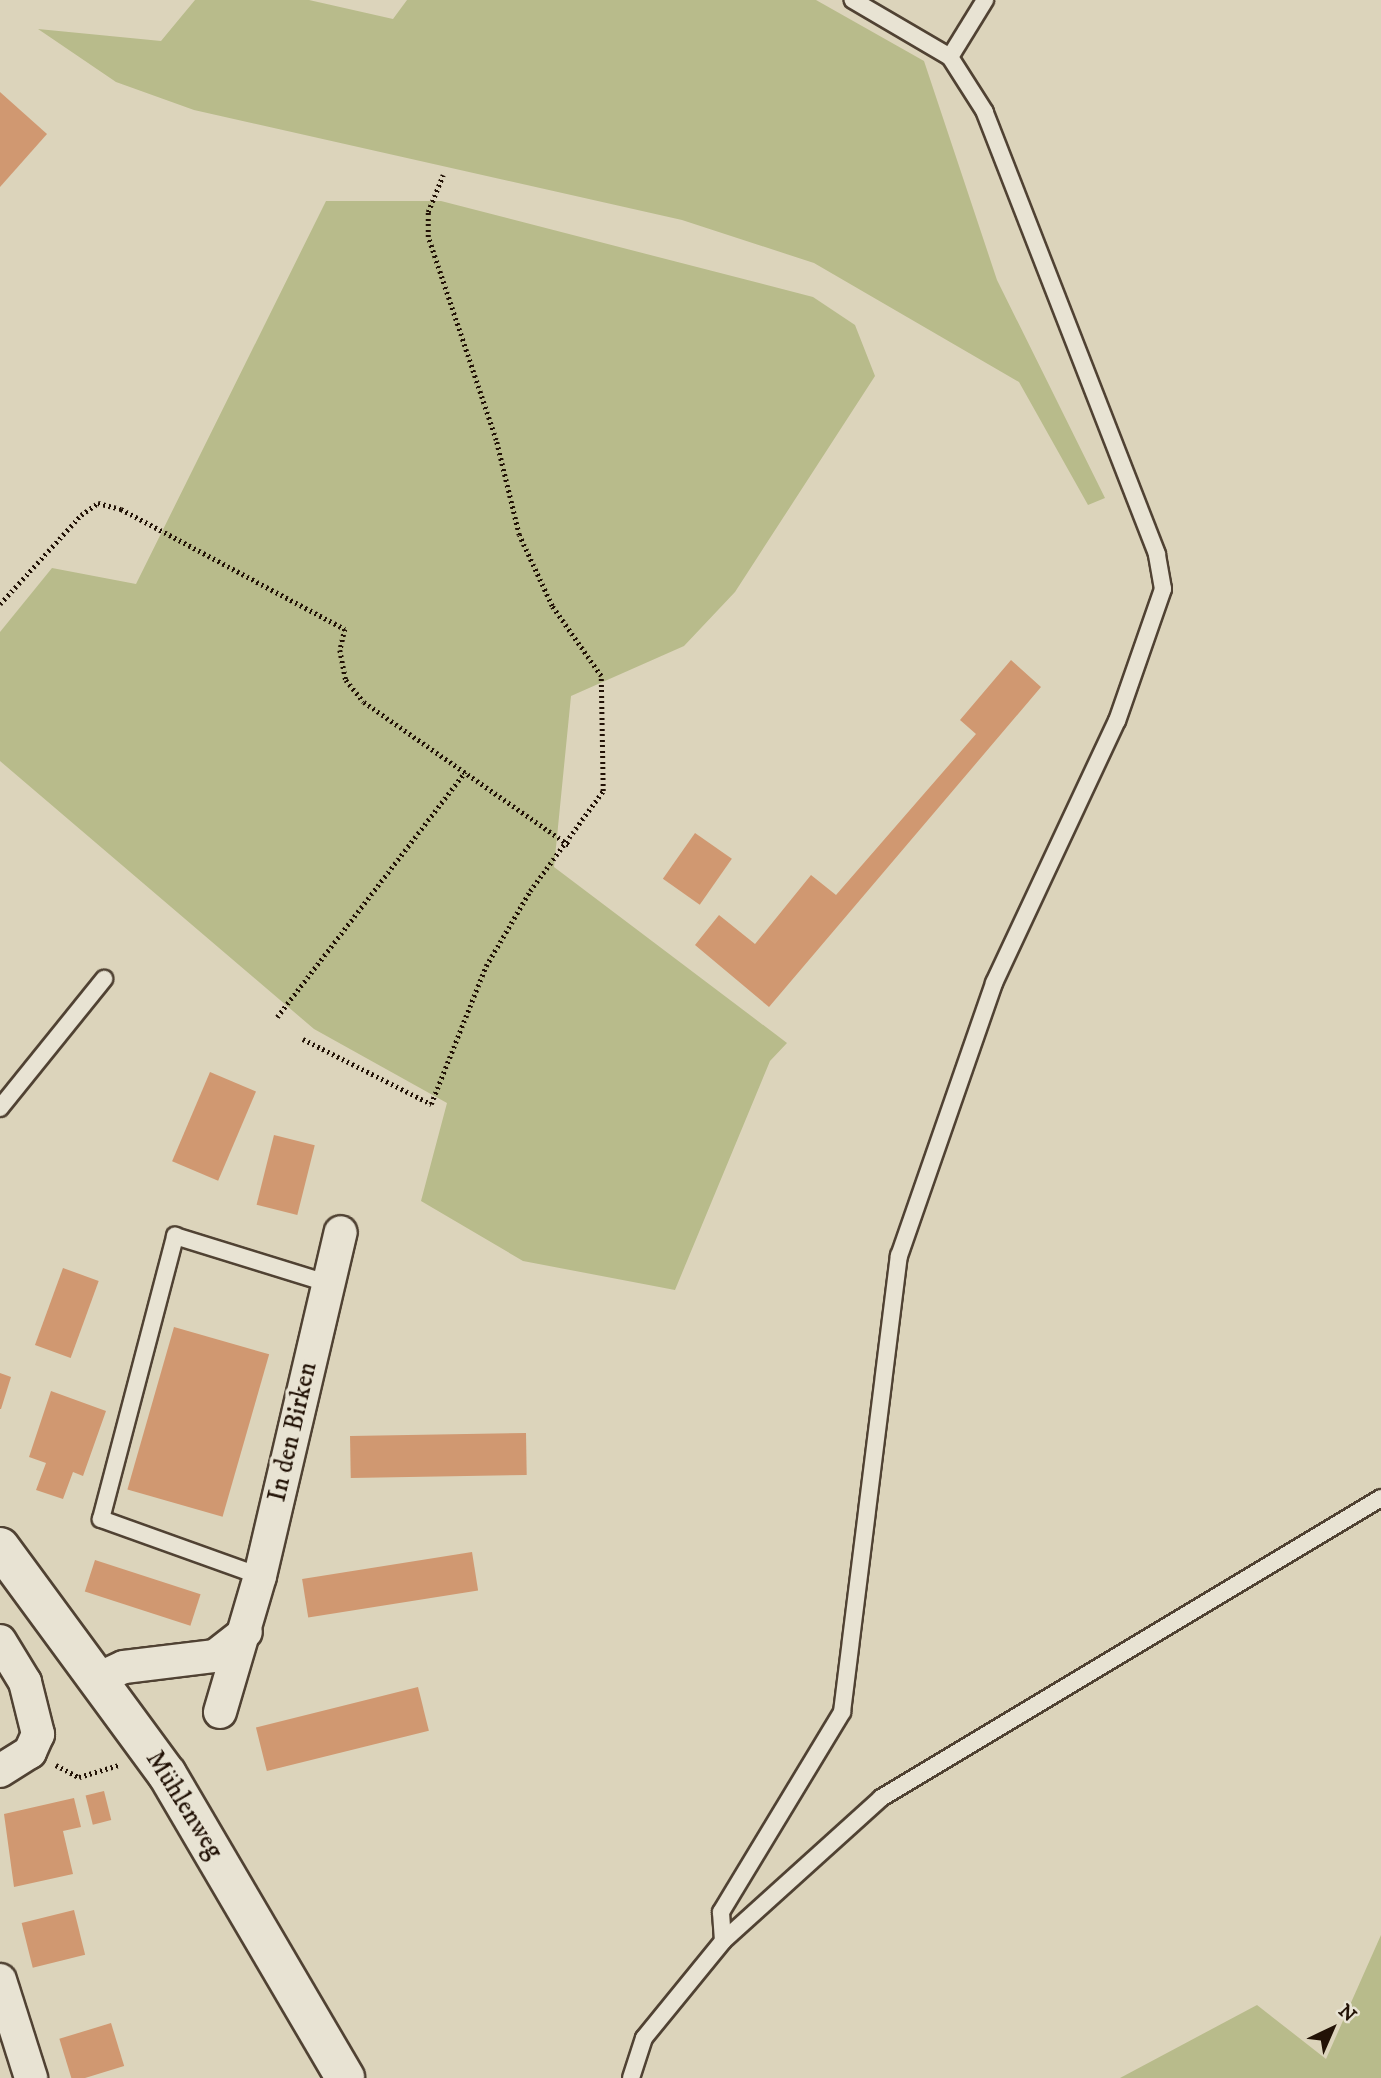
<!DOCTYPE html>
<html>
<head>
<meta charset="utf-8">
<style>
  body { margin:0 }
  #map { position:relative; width:1381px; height:2078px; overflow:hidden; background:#dcd4bb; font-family:"IM FELL DW Pica",serif }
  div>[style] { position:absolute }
  .green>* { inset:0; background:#b8bb8b }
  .building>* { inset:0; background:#d09871; transform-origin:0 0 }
  .path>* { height:4.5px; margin-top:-2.25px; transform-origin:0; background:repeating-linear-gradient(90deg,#221206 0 2px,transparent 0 5.5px) }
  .roads { filter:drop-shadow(2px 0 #504233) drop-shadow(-2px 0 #504233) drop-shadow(0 2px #504233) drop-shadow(0 -2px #504233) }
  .lane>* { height:16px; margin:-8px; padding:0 8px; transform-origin:8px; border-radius:8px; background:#e8e3d3 }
  .street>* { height:32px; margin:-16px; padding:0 16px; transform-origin:16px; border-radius:16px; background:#e8e3d3 }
  .secondary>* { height:38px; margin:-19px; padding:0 19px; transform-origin:19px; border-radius:19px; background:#e8e3d3 }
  span { translate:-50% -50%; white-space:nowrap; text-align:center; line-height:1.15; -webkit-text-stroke:7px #e8e3d3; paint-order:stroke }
  .street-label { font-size:26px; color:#221206 }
  .north { position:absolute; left:1297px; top:1994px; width:70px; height:70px; -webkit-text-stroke:5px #e8e3d3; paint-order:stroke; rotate:44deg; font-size:19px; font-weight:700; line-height:28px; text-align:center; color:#221206 }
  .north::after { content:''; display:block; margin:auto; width:24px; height:32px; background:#221206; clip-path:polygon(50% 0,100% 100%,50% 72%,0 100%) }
</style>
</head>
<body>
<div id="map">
  <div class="green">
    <i style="clip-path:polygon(195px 0,309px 0,393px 19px,407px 0,816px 0,924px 61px,997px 280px,1105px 498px,1088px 505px,1019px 382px,814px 263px,682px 220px,194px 110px,116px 82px,38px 29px,161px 41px)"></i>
    <i style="clip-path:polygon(326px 201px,441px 201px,813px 297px,855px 325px,875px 376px,735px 592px,684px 646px,571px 696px,554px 867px,787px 1043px,770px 1061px,675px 1290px,523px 1261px,421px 1201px,447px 1103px,314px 1029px,0 761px,0 632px,52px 568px,136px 584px)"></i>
    <i style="clip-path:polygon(1381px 1935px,1381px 2078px,1120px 2078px,1257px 2005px,1326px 2059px)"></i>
  </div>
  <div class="building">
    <i style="clip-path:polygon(0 92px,47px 134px,0 187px)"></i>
    <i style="clip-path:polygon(1011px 660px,1041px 687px,769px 1007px,695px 945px,719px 915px,755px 944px,811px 875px,836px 895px,976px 734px,960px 720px)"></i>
    <i style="left:695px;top:833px;width:45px;height:56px;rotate:35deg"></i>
    <i style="left:210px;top:1072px;width:50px;height:97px;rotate:23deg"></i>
    <i style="left:274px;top:1135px;width:42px;height:72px;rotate:14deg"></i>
    <i style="left:63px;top:1268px;width:38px;height:82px;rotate:20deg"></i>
    <i style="left:174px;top:1327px;width:99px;height:169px;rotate:16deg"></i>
    <i style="clip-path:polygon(0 1373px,11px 1377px,1px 1409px,0 1409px)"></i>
    <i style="clip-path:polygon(51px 1391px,106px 1411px,83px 1476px,73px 1472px,63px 1499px,36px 1490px,46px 1463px,29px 1457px)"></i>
    <i style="left:526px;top:1433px;width:42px;height:176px;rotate:89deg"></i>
    <i style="left:472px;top:1552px;width:39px;height:172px;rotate:81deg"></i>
    <i style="left:95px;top:1560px;width:111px;height:33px;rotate:18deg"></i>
    <i style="left:418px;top:1687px;width:45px;height:167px;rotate:76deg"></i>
    <i style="left:104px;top:1791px;width:30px;height:19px;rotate:76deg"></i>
    <i style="clip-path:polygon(74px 1798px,81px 1827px,63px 1831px,73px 1874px,14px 1887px,4px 1814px)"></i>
    <i style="left:74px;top:1910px;width:46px;height:54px;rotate:76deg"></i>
    <i style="left:111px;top:2023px;width:45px;height:54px;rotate:73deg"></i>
  </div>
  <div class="path">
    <i style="left:0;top:604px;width:120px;rotate:-47.7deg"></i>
    <i style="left:81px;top:515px;width:21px;rotate:-35deg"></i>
    <i style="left:98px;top:503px;width:24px;rotate:15deg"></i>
    <i style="left:121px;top:509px;width:254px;rotate:28.2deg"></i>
    <i style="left:345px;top:629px;width:22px;rotate:103deg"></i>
    <i style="left:340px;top:650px;width:31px;rotate:79deg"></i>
    <i style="left:346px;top:680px;width:28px;rotate:51deg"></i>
    <i style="left:364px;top:702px;width:250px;rotate:34.9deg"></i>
    <i style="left:277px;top:1017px;width:309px;rotate:-52.5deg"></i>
    <i style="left:303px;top:1039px;width:144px;rotate:26.9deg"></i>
    <i style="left:431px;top:1104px;width:149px;rotate:-68.3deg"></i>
    <i style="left:486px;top:966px;width:87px;rotate:-59.6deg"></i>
    <i style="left:530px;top:891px;width:124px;rotate:-53.9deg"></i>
    <i style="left:603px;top:791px;width:115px;rotate:-91deg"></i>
    <i style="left:601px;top:676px;width:85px;rotate:-125deg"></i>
    <i style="left:552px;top:606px;width:78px;rotate:-114.9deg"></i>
    <i style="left:519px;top:535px;width:98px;rotate:-103.6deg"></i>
    <i style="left:496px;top:440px;width:214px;rotate:-108.5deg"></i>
    <i style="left:428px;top:237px;width:25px;rotate:-90deg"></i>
    <i style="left:428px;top:212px;width:40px;rotate:-68deg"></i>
    <i style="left:56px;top:1765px;width:26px;rotate:28deg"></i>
    <i style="left:79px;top:1777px;width:42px;rotate:-16.7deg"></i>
  </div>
  <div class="roads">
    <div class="lane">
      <i style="left:950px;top:57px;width:67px;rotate:-58.4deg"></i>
      <i style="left:0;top:1108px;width:166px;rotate:-51.1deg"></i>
      <i style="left:260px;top:1576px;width:169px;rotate:-160.3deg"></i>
      <i style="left:101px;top:1519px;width:293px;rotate:-75.3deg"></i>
      <i style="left:175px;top:1236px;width:159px;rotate:17.2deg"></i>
      <i style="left:723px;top:1941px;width:213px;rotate:-42.1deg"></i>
      <i style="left:881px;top:1798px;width:583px;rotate:-30.96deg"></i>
      <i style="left:631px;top:2078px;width:42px;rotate:-72deg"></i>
      <i style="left:644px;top:2038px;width:125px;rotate:-50.8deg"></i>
      <i style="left:723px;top:1941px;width:29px;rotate:-94deg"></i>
      <i style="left:721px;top:1912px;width:234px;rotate:-58.8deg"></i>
      <i style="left:842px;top:1712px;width:460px;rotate:-82.9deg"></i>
      <i style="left:899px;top:1256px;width:289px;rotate:-70.8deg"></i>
      <i style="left:994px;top:983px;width:289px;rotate:-64.9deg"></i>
      <i style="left:1117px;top:721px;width:140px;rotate:-70.8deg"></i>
      <i style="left:1163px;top:589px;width:36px;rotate:-100deg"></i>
      <i style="left:1157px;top:554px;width:474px;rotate:-111.3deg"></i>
      <i style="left:985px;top:112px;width:65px;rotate:-122.5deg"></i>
      <i style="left:950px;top:57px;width:113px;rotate:-149.6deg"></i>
    </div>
    <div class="street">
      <i style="left:0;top:1641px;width:48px;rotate:58.6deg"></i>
      <i style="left:25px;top:1682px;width:54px;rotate:76deg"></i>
      <i style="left:38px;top:1734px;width:20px;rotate:114deg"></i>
      <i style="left:30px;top:1752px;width:36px;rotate:148deg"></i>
      <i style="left:100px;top:1678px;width:26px;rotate:-25deg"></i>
      <i style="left:124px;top:1667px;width:92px;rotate:-6.9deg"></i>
      <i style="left:215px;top:1656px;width:39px;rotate:-38deg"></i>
      <i style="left:220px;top:1712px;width:142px;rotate:-73.6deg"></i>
      <i style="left:260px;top:1576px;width:353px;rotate:-76.8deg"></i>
      <i style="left:0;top:1980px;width:103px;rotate:72.4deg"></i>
    </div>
    <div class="secondary">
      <i style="left:0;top:1547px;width:282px;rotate:53.7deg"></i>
      <i style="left:167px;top:1774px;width:352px;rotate:59.6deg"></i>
    </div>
  </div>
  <div class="street-label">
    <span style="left:293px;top:1432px;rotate:-77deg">In den Birken</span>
    <span style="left:184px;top:1805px;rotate:58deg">Mühlenweg</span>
  </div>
  <div class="north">N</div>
</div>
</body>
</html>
